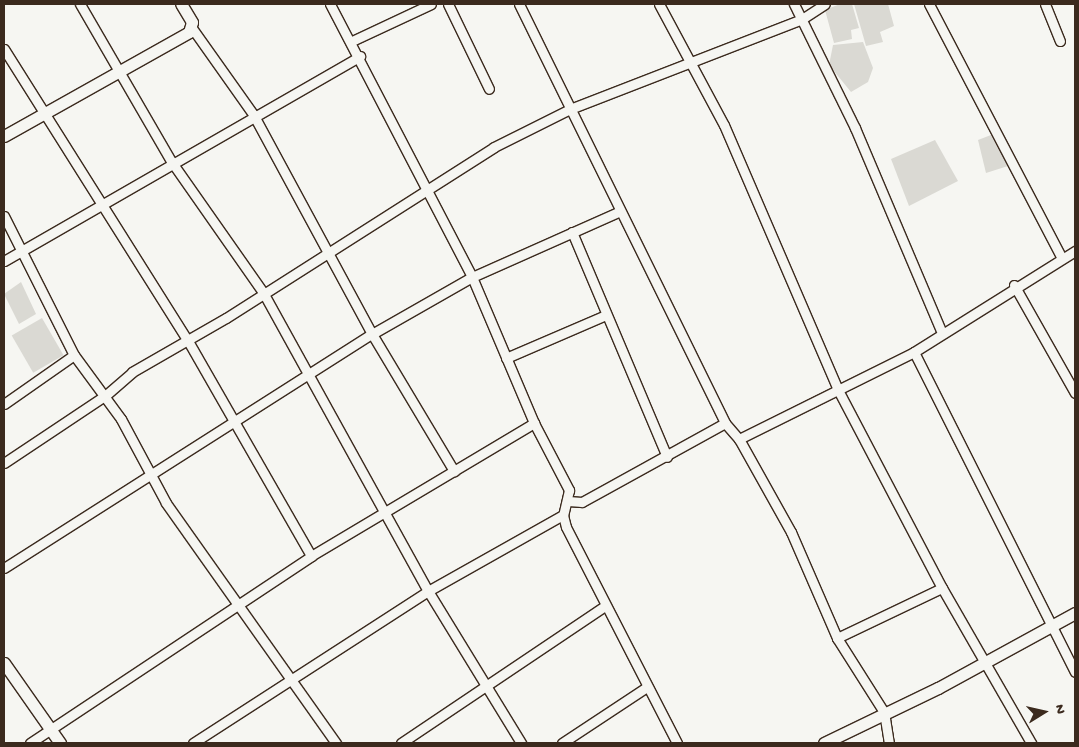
<!DOCTYPE html>
<html>
<head>
<meta charset="utf-8">
<style>
  body { margin:0 }
  #map { position:relative; width:1079px; height:747px; overflow:hidden; background:#f6f6f2; font-family:"Gochi Hand",sans-serif }
  div>[style] { position:absolute }
  .green>* { inset:0; background:#dad9d3; transform-origin:0 0 }
  .roads { filter:drop-shadow(1px 0 #3b2a1e) drop-shadow(-1px 0 #3b2a1e) drop-shadow(0 1px #3b2a1e) drop-shadow(0 -1px #3b2a1e) }
  .minor>* { height:9px; margin:-4.5px; padding:0 4.5px; transform-origin:4.5px; border-radius:4.5px; background:#f6f6f2 }
  .tertiary>* { height:11px; margin:-5.5px; padding:0 5.5px; transform-origin:5.5px; border-radius:5.5px; background:#f6f6f2 }
  span { translate:-50% -50%; white-space:nowrap; text-align:center; line-height:1.15; -webkit-text-stroke:4px #f6f6f2; paint-order:stroke }
  .frame { position:absolute; inset:0; border:5px solid #3b2a1e; pointer-events:none }
  .north { position:absolute; left:1019px; top:687px; width:50px; height:50px; -webkit-text-stroke:4px #f6f6f2; paint-order:stroke; rotate:80deg; font-size:14px; font-weight:700; line-height:20px; text-align:center; color:#3b2a1e }
  .north::after { content:''; display:block; margin:auto; width:18px; height:22px; background:#3b2a1e; clip-path:polygon(50% 0,100% 100%,50% 72%,0 100%) }
</style>
</head>
<body>
<div id="map">
  <div class="green">
    <i style="clip-path:polygon(840px 4px,852px 4px,859px 28px,851px 30px,852px 39px,834px 43px,825px 10px)"></i>
    <i style="clip-path:polygon(854px 4px,888px 4px,894px 26px,880px 32px,883px 42px,866px 46px)"></i>
    <i style="clip-path:polygon(863px 42px,873px 68px,868px 82px,851px 92px,829px 65px,833px 45px)"></i>
    <i style="clip-path:polygon(991px 135px,1008px 166px,986px 173px,978px 140px)"></i>
    <i style="clip-path:polygon(935px 140px,958px 181px,909px 206px,891px 159px)"></i>
    <i style="clip-path:polygon(21px 282px,36px 314px,19px 324px,4px 294px)"></i>
    <i style="left:42px;top:318px;width:43px;height:35px;rotate:60deg"></i>
  </div>
  <div class="roads">
    <div class="minor">
      <i style="left:80px;top:4px;width:181px;rotate:59.9deg"></i>
      <i style="left:171px;top:161px;width:162px;rotate:55deg"></i>
      <i style="left:264px;top:294px;width:339px;rotate:61.1deg"></i>
      <i style="left:428px;top:591px;width:178px;rotate:58.5deg"></i>
      <i style="left:330px;top:4px;width:308px;rotate:62.5deg"></i>
      <i style="left:472px;top:277px;width:159px;rotate:67deg"></i>
      <i style="left:534px;top:423px;width:76px;rotate:62.4deg"></i>
      <i style="left:569px;top:490px;width:26px;rotate:103deg"></i>
      <i style="left:563px;top:515px;width:12px;rotate:76deg"></i>
      <i style="left:566px;top:527px;width:243px;rotate:62.8deg"></i>
      <i style="left:448px;top:4px;width:94px;rotate:64.2deg"></i>
      <i style="left:519px;top:4px;width:467px;rotate:63.8deg"></i>
      <i style="left:725px;top:423px;width:21px;rotate:49deg"></i>
      <i style="left:739px;top:439px;width:107px;rotate:60.8deg"></i>
      <i style="left:791px;top:532px;width:116px;rotate:66.5deg"></i>
      <i style="left:837px;top:638px;width:88px;rotate:57.6deg"></i>
      <i style="left:884px;top:712px;width:31px;rotate:81deg"></i>
      <i style="left:659px;top:4px;width:137px;rotate:61.8deg"></i>
      <i style="left:724px;top:125px;width:286px;rotate:66.7deg"></i>
      <i style="left:837px;top:388px;width:226px;rotate:62.3deg"></i>
      <i style="left:942px;top:588px;width:179px;rotate:60.1deg"></i>
      <i style="left:794px;top:4px;width:138px;rotate:63.8deg"></i>
      <i style="left:855px;top:128px;width:220px;rotate:67deg"></i>
      <i style="left:929px;top:4px;width:287px;rotate:62.4deg"></i>
      <i style="left:1045px;top:4px;width:40px;rotate:68deg"></i>
      <i style="left:192px;top:28px;width:105px;rotate:54.7deg"></i>
      <i style="left:253px;top:114px;width:250px;rotate:61.6deg"></i>
      <i style="left:372px;top:334px;width:160px;rotate:59.1deg"></i>
      <i style="left:352px;top:41px;width:87px;rotate:-25.1deg"></i>
      <i style="left:4px;top:49px;width:345px;rotate:57.8deg"></i>
      <i style="left:188px;top:341px;width:248px;rotate:60.2deg"></i>
      <i style="left:4px;top:216px;width:156px;rotate:63.3deg"></i>
      <i style="left:74px;top:355px;width:79px;rotate:53.7deg"></i>
      <i style="left:121px;top:419px;width:95px;rotate:61.8deg"></i>
      <i style="left:166px;top:503px;width:294px;rotate:54.7deg"></i>
      <i style="left:572px;top:232px;width:244px;rotate:67.1deg"></i>
      <i style="left:4px;top:261px;width:411px;rotate:-29.9deg"></i>
      <i style="left:1014px;top:285px;width:124px;rotate:60.5deg"></i>
      <i style="left:914px;top:352px;width:358px;rotate:63.3deg"></i>
      <i style="left:506px;top:358px;width:109px;rotate:-23.3deg"></i>
      <i style="left:4px;top:404px;width:85px;rotate:-35deg"></i>
      <i style="left:739px;top:439px;width:195px;rotate:-26.4deg"></i>
      <i style="left:914px;top:352px;width:190px;rotate:-32.1deg"></i>
      <i style="left:4px;top:463px;width:123px;rotate:-33.7deg"></i>
      <i style="left:106px;top:395px;width:35px;rotate:-41deg"></i>
      <i style="left:132px;top:372px;width:108px;rotate:-29.9deg"></i>
      <i style="left:226px;top:318px;width:318px;rotate:-32.5deg"></i>
      <i style="left:494px;top:147px;width:85px;rotate:-26.6deg"></i>
      <i style="left:570px;top:109px;width:249px;rotate:-21.2deg"></i>
      <i style="left:802px;top:19px;width:27px;rotate:-33deg"></i>
      <i style="left:568px;top:501px;width:14px;rotate:4deg"></i>
      <i style="left:582px;top:502px;width:163px;rotate:-28.9deg"></i>
      <i style="left:4px;top:568px;width:436px;rotate:-32.5deg"></i>
      <i style="left:372px;top:334px;width:115px;rotate:-29.7deg"></i>
      <i style="left:472px;top:277px;width:162px;rotate:-24deg"></i>
      <i style="left:837px;top:638px;width:116px;rotate:-25.5deg"></i>
      <i style="left:30px;top:743px;width:338px;rotate:-33.6deg"></i>
      <i style="left:311px;top:556px;width:260px;rotate:-30.8deg"></i>
      <i style="left:193px;top:743px;width:280px;rotate:-32.9deg"></i>
      <i style="left:428px;top:591px;width:155px;rotate:-29.4deg"></i>
      <i style="left:401px;top:743px;width:246px;rotate:-33.9deg"></i>
      <i style="left:562px;top:743px;width:102px;rotate:-33.4deg"></i>
    </div>
    <div class="tertiary">
      <i style="left:4px;top:136px;width:212px;rotate:-29.3deg"></i>
      <i style="left:189px;top:32px;width:10px;rotate:-73deg"></i>
      <i style="left:192px;top:22px;width:21px;rotate:-121deg"></i>
      <i style="left:4px;top:663px;width:98px;rotate:55deg"></i>
      <i style="left:824px;top:743px;width:127px;rotate:-25.8deg"></i>
      <i style="left:938px;top:688px;width:156px;rotate:-28.7deg"></i>
    </div>
  </div>
  <div class="frame"></div>
  <div class="north">N</div>
</div>
</body>
</html>
